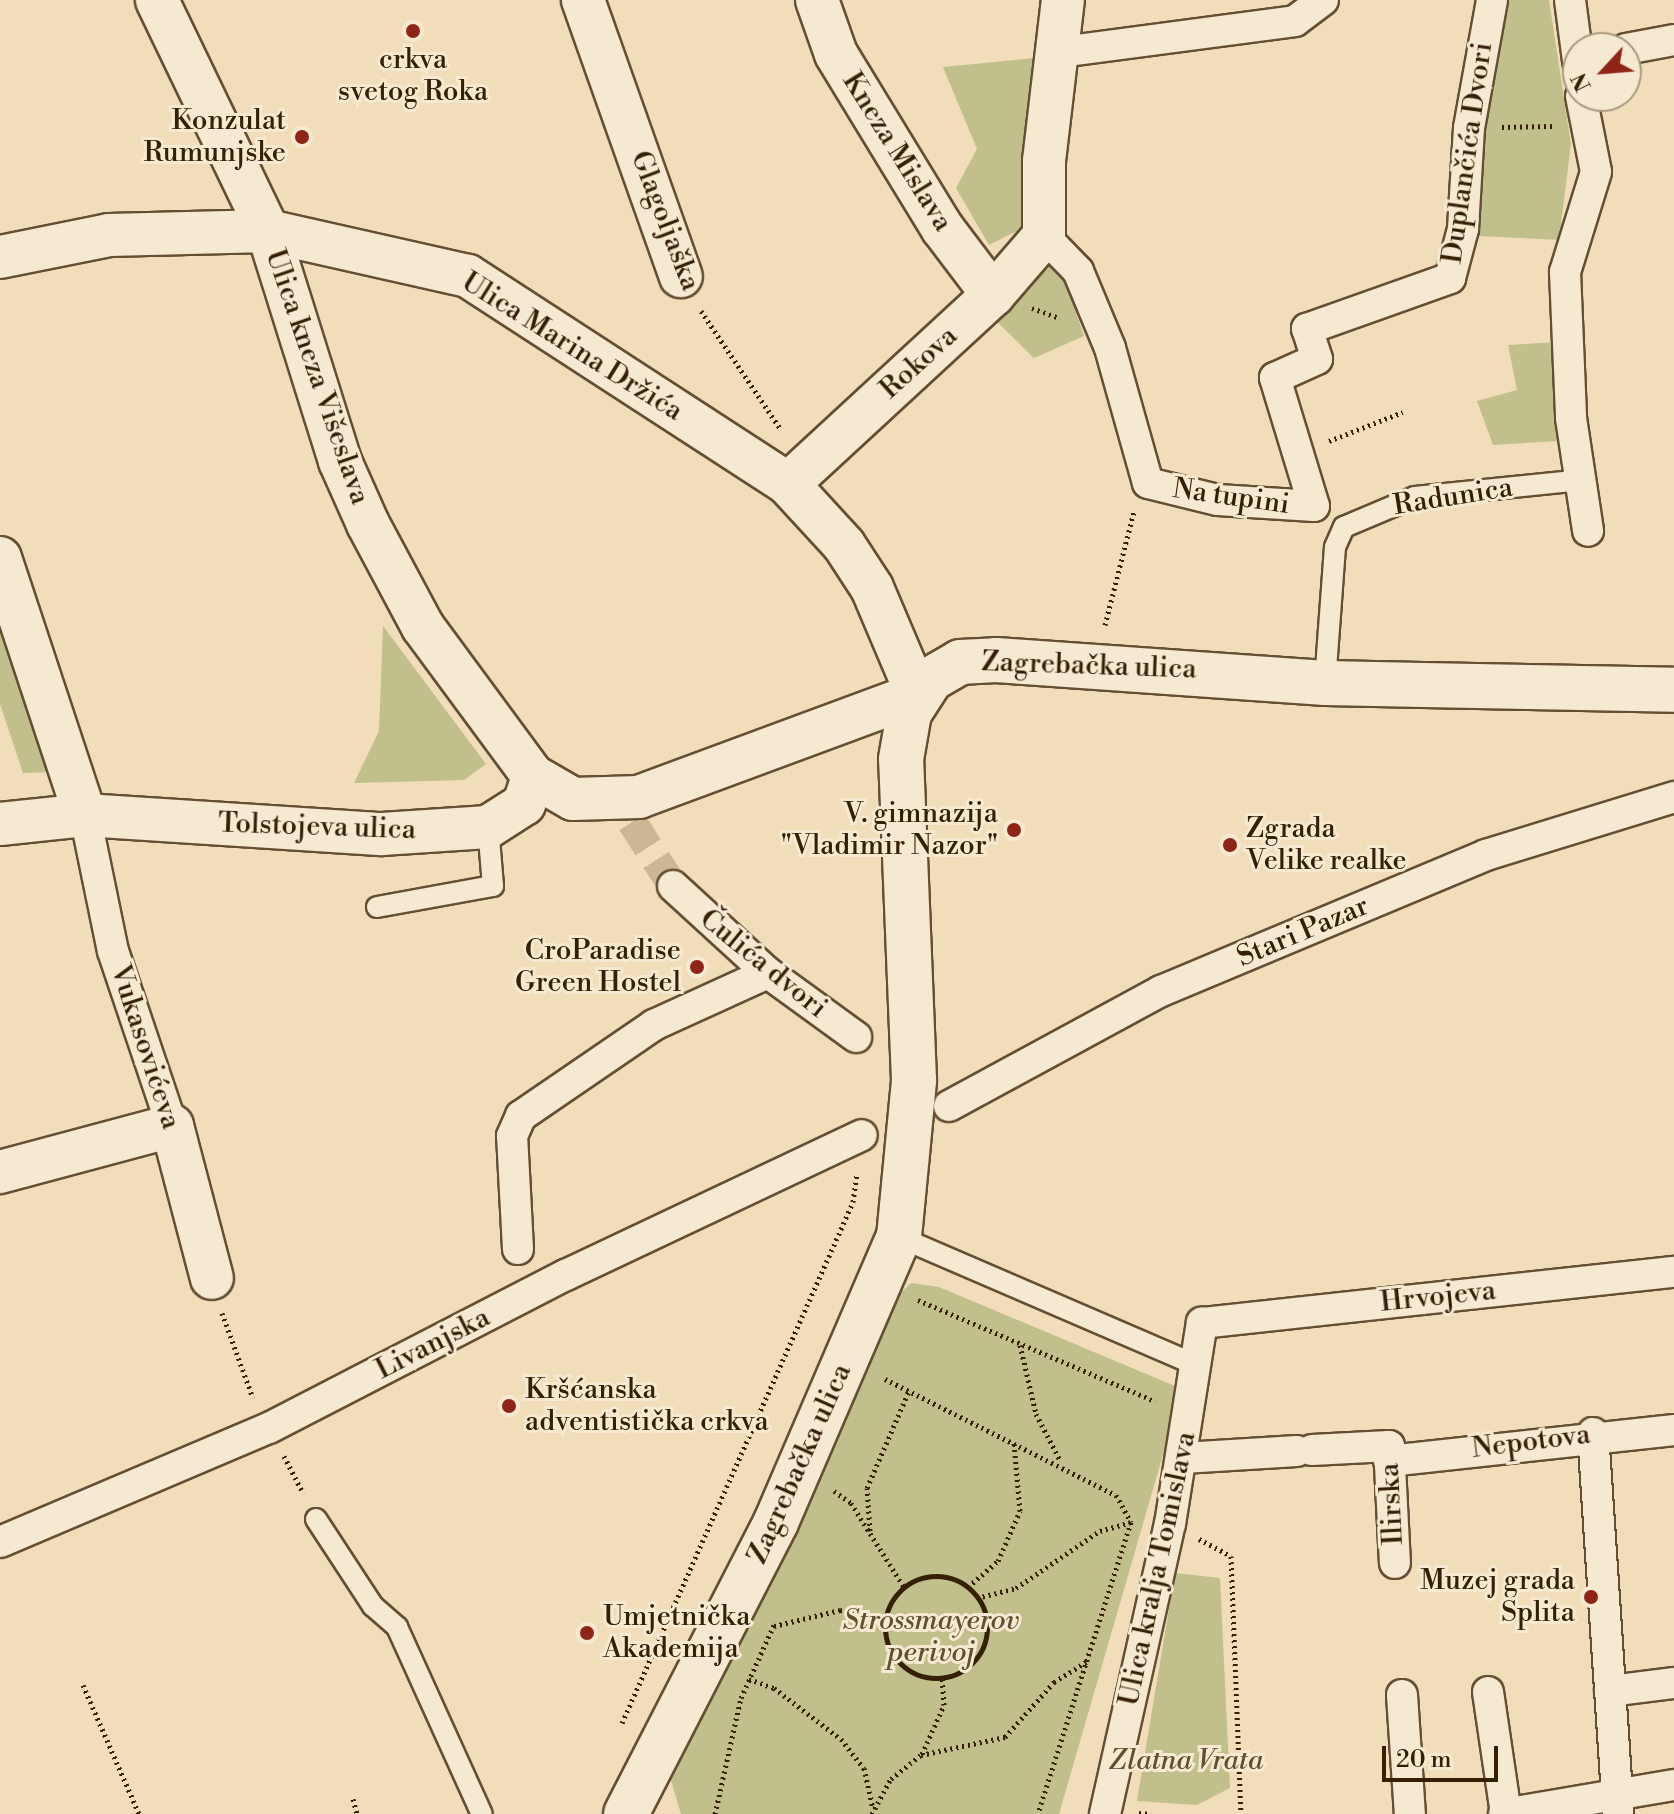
<!DOCTYPE html>
<html>
<head>
<meta charset="utf-8">
<style>
  body { margin:0 }
  #map { position:relative; width:1674px; height:1814px; overflow:hidden; background:#f1ddba; font-family:"Libre Bodoni",serif }
  div>[style] { position:absolute }
  .green>* { inset:0; background:#c1bf8b }
  .pedestrian-tunnel>* { height:30px; margin-top:-15px; transform-origin:0; background:repeating-linear-gradient(90deg,#cbb796 0 30px,transparent 0 45px) }
  .path>* { height:5px; margin-top:-2.5px; transform-origin:0; background:repeating-linear-gradient(90deg,#352006 0 2px,transparent 0 6px) }
  .path>.ring { margin:-2.5px; padding:0; box-sizing:content-box; background:none; border:5px solid #352006; border-radius:50% }
  .roads { filter:drop-shadow(2px 0 #644f33) drop-shadow(-2px 0 #644f33) drop-shadow(0 2px #644f33) drop-shadow(0 -2px #644f33) }
  .service>* { height:20px; margin:-10px; padding:0 10px; transform-origin:10px; border-radius:10px; background:#f6e9d2 }
  .pedestrian>* { height:30px; margin:-15px; padding:0 15px; transform-origin:15px; border-radius:15px; background:#f6e9d2 }
  .minor>* { height:42px; margin:-21px; padding:0 21px; transform-origin:21px; border-radius:21px; background:#f6e9d2 }
  .tertiary>* { height:44px; margin:-22px; padding:0 22px; transform-origin:22px; border-radius:22px; background:#f6e9d2 }
  .dots>* { width:22px; height:22px; translate:-50% -50%; box-sizing:border-box; border:4px solid #f6e9d2; border-radius:50% }
  span { translate:-50% -50%; white-space:nowrap; text-align:center; line-height:1.15; -webkit-text-stroke:6px #f6e9d2; paint-order:stroke }
  .poi-label { font-size:28px; color:#352006 }
  .right { translate:-100% -50%; text-align:right }
  .left { translate:0 -50%; text-align:left }
  .street-label { font-size:28px; color:#352006 }
  .park-label { font-size:28px; color:#5f502e; font-style:italic }
  .north { position:absolute; left:1562px; top:32px; width:80px; height:80px; box-sizing:border-box; background:#f6e9d2; border:2px solid #a99980; border-radius:50%; rotate:244deg; font-size:22px; font-weight:700; line-height:32px; text-align:center; color:#352006 }
  .north::after { content:''; display:block; margin:auto; width:28px; height:36px; background:#8f2418; clip-path:polygon(50% 0,100% 100%,50% 72%,0 100%) }
  .scale { position:absolute; left:1382px; top:1746px; width:116px; height:36px; box-sizing:border-box; border:4px solid #352006; border-top:0; padding-left:10px; font-size:24px; line-height:28px; white-space:nowrap; color:#352006; -webkit-text-stroke:6px #f6e9d2; paint-order:stroke }
</style>
</head>
<body>
<div id="map">
  <div class="green">
    <i style="clip-path:polygon(1501px 0,1549px 0,1571px 144px,1559px 240px,1478px 236px,1479px 127px)"></i>
    <i style="clip-path:polygon(1045px 57px,1034px 222px,989px 245px,956px 188px,977px 149px,943px 67px)"></i>
    <i style="clip-path:polygon(1046px 258px,1065px 280px,1084px 336px,1034px 358px,991px 316px)"></i>
    <i style="clip-path:polygon(1557px 342px,1559px 441px,1493px 445px,1477px 401px,1517px 390px,1508px 345px)"></i>
    <i style="clip-path:polygon(0 618px,51px 772px,23px 773px,0 704px)"></i>
    <i style="clip-path:polygon(383px 626px,486px 764px,464px 780px,354px 783px,379px 731px)"></i>
    <i style="clip-path:polygon(911px 1283px,939px 1287px,1182px 1389px,1059px 1814px,681px 1814px,670px 1777px,815px 1485px,895px 1298px)"></i>
    <i style="clip-path:polygon(1175px 1573px,1220px 1578px,1230px 1788px,1197px 1805px,1137px 1801px)"></i>
  </div>
  <div class="pedestrian-tunnel">
    <i style="left:632px;top:822px;width:76px;rotate:57.4deg"></i>
  </div>
  <div class="path">
    <i style="left:1502px;top:127px;width:50px;rotate:-1.1deg"></i>
    <i style="left:1032px;top:308px;width:30px;rotate:20deg"></i>
    <i style="left:701px;top:311px;width:141px;rotate:56deg"></i>
    <i style="left:1329px;top:441px;width:79px;rotate:-21.4deg"></i>
    <i style="left:1105px;top:625px;width:118px;rotate:-75.7deg"></i>
    <i style="left:918px;top:1300px;width:258px;rotate:23.1deg"></i>
    <i style="left:222px;top:1313px;width:90px;rotate:70deg"></i>
    <i style="left:1020px;top:1345px;width:71px;rotate:76.9deg"></i>
    <i style="left:1036px;top:1414px;width:54px;rotate:62.5deg"></i>
    <i style="left:885px;top:1379px;width:258px;rotate:26.7deg"></i>
    <i style="left:1116px;top:1495px;width:31px;rotate:61deg"></i>
    <i style="left:1131px;top:1522px;width:306px;rotate:107.7deg"></i>
    <i style="left:284px;top:1456px;width:42px;rotate:62.8deg"></i>
    <i style="left:834px;top:1491px;width:21px;rotate:35deg"></i>
    <i style="left:851px;top:1503px;width:99px;rotate:57.8deg"></i>
    <i style="left:870px;top:1531px;width:43px;rotate:-94deg"></i>
    <i style="left:867px;top:1488px;width:106px;rotate:-66.6deg"></i>
    <i style="left:1199px;top:1539px;width:36px;rotate:28deg"></i>
    <i style="left:1231px;top:1556px;width:258px;rotate:87.8deg"></i>
    <i class="ring" style="left:885px;top:1576px;width:97px;height:97px"></i>
    <i style="left:968px;top:1587px;width:40px;rotate:-41deg"></i>
    <i style="left:998px;top:1561px;width:55px;rotate:-66.3deg"></i>
    <i style="left:1020px;top:1511px;width:68px;rotate:-95deg"></i>
    <i style="left:977px;top:1598px;width:40px;rotate:-14.4deg"></i>
    <i style="left:1016px;top:1588px;width:102px;rotate:-34.2deg"></i>
    <i style="left:1100px;top:1531px;width:32px;rotate:-16deg"></i>
    <i style="left:774px;top:1626px;width:68px;rotate:-13.6deg"></i>
    <i style="left:840px;top:1610px;width:46px;rotate:11.3deg"></i>
    <i style="left:749px;top:1679px;width:27px;rotate:20deg"></i>
    <i style="left:774px;top:1688px;width:84px;rotate:37.3deg"></i>
    <i style="left:841px;top:1739px;width:37px;rotate:52deg"></i>
    <i style="left:864px;top:1768px;width:42px;rotate:77.6deg"></i>
    <i style="left:83px;top:1685px;width:141px;rotate:66.5deg"></i>
    <i style="left:622px;top:1723px;width:570px;rotate:-66.09deg"></i>
    <i style="left:853px;top:1202px;width:28px;rotate:-82deg"></i>
    <i style="left:922px;top:1754px;width:54px;rotate:-65.8deg"></i>
    <i style="left:944px;top:1705px;width:27px;rotate:-94deg"></i>
    <i style="left:353px;top:1799px;width:16px;rotate:75deg"></i>
    <i style="left:1139px;top:1813px;width:12px;rotate:5deg"></i>
    <i style="left:715px;top:1814px;width:119px;rotate:-77.4deg"></i>
    <i style="left:741px;top:1698px;width:80px;rotate:-65.7deg"></i>
    <i style="left:872px;top:1814px;width:40px;rotate:-62deg"></i>
    <i style="left:891px;top:1779px;width:38px;rotate:-39deg"></i>
    <i style="left:921px;top:1755px;width:86px;rotate:-12.1deg"></i>
    <i style="left:1005px;top:1737px;width:74px;rotate:-48.3deg"></i>
    <i style="left:1054px;top:1682px;width:40px;rotate:-32deg"></i>
  </div>
  <div class="roads">
    <div class="service">
      <i style="left:1325px;top:683px;width:136px;rotate:-85.8deg"></i>
      <i style="left:1335px;top:547px;width:22px;rotate:-66deg"></i>
      <i style="left:1344px;top:527px;width:77px;rotate:-22.9deg"></i>
      <i style="left:1415px;top:497px;width:167px;rotate:-5.8deg"></i>
      <i style="left:377px;top:907px;width:118px;rotate:-10.3deg"></i>
      <i style="left:493px;top:886px;width:59px;rotate:-94.8deg"></i>
      <i style="left:899px;top:1237px;width:323px;rotate:23.3deg"></i>
      <i style="left:316px;top:1519px;width:104px;rotate:56.8deg"></i>
      <i style="left:373px;top:1606px;width:32px;rotate:41deg"></i>
      <i style="left:397px;top:1627px;width:205px;rotate:65.6deg"></i>
    </div>
    <div class="pedestrian">
      <i style="left:1570px;top:0;width:62px;rotate:82.5deg"></i>
      <i style="left:1626px;top:49px;width:49px;rotate:-10.6deg"></i>
      <i style="left:1061px;top:52px;width:236px;rotate:-7.5deg"></i>
      <i style="left:1295px;top:21px;width:35px;rotate:-37deg"></i>
      <i style="left:1581px;top:96px;width:77px;rotate:78.8deg"></i>
      <i style="left:1596px;top:172px;width:105px;rotate:107.2deg"></i>
      <i style="left:1565px;top:272px;width:146px;rotate:87.6deg"></i>
      <i style="left:1571px;top:418px;width:114px;rotate:81.4deg"></i>
      <i style="left:1044px;top:236px;width:49px;rotate:45.8deg"></i>
      <i style="left:1078px;top:271px;width:83px;rotate:67.4deg"></i>
      <i style="left:1110px;top:348px;width:140px;rotate:74.3deg"></i>
      <i style="left:1148px;top:483px;width:72px;rotate:13.7deg"></i>
      <i style="left:1218px;top:500px;width:96px;rotate:3.6deg"></i>
      <i style="left:1314px;top:506px;width:134px;rotate:-106.9deg"></i>
      <i style="left:1275px;top:378px;width:46px;rotate:-24.3deg"></i>
      <i style="left:1317px;top:359px;width:32px;rotate:-108deg"></i>
      <i style="left:1307px;top:329px;width:152px;rotate:-19.6deg"></i>
      <i style="left:1450px;top:278px;width:51px;rotate:-75.1deg"></i>
      <i style="left:1463px;top:229px;width:101px;rotate:-86.6deg"></i>
      <i style="left:1469px;top:128px;width:130px;rotate:-79.8deg"></i>
      <i style="left:85px;top:815px;width:139px;rotate:78.4deg"></i>
      <i style="left:113px;top:951px;width:185px;rotate:71.4deg"></i>
      <i style="left:673px;top:886px;width:129px;rotate:42.5deg"></i>
      <i style="left:768px;top:973px;width:109px;rotate:36deg"></i>
      <i style="left:949px;top:1106px;width:241px;rotate:-28.5deg"></i>
      <i style="left:1161px;top:991px;width:352px;rotate:-22.7deg"></i>
      <i style="left:1486px;top:855px;width:197px;rotate:-17.1deg"></i>
      <i style="left:518px;top:1249px;width:113px;rotate:-93deg"></i>
      <i style="left:512px;top:1136px;width:22px;rotate:-66deg"></i>
      <i style="left:521px;top:1116px;width:161px;rotate:-34.4deg"></i>
      <i style="left:654px;top:1025px;width:125px;rotate:-24.5deg"></i>
      <i style="left:1593px;top:1433px;width:382px;rotate:86.2deg"></i>
      <i style="left:1312px;top:1450px;width:77px;rotate:-3deg"></i>
      <i style="left:1389px;top:1446px;width:117px;rotate:87.1deg"></i>
      <i style="left:1183px;top:1458px;width:114px;rotate:-3.5deg"></i>
      <i style="left:1389px;top:1461px;width:287px;rotate:-6.2deg"></i>
      <i style="left:0;top:1542px;width:292px;rotate:-23deg"></i>
      <i style="left:269px;top:1428px;width:334px;rotate:-27.3deg"></i>
      <i style="left:566px;top:1275px;width:327px;rotate:-25.3deg"></i>
      <i style="left:1610px;top:1691px;width:64px;rotate:-7.1deg"></i>
      <i style="left:1488px;top:1692px;width:123px;rotate:81.6deg"></i>
      <i style="left:1402px;top:1695px;width:119px;rotate:86.2deg"></i>
      <i style="left:1105px;top:1814px;width:297px;rotate:-77.4deg"></i>
      <i style="left:1170px;top:1524px;width:204px;rotate:-81deg"></i>
      <i style="left:1202px;top:1323px;width:475px;rotate:-6.2deg"></i>
      <i style="left:1504px;top:1814px;width:172px;rotate:-9.7deg"></i>
    </div>
    <div class="minor">
      <i style="left:583px;top:0;width:293px;rotate:70.5deg"></i>
      <i style="left:817px;top:0;width:57px;rotate:70.6deg"></i>
      <i style="left:836px;top:54px;width:205px;rotate:58.6deg"></i>
      <i style="left:943px;top:229px;width:83px;rotate:52.9deg"></i>
      <i style="left:0;top:257px;width:111px;rotate:-11.4deg"></i>
      <i style="left:109px;top:235px;width:159px;rotate:-1.4deg"></i>
      <i style="left:268px;top:231px;width:205px;rotate:12.7deg"></i>
      <i style="left:468px;top:276px;width:382px;rotate:33deg"></i>
      <i style="left:788px;top:484px;width:83px;rotate:47.4deg"></i>
      <i style="left:844px;top:545px;width:51px;rotate:56.9deg"></i>
      <i style="left:872px;top:588px;width:115px;rotate:67deg"></i>
      <i style="left:917px;top:694px;width:296px;rotate:159.7deg"></i>
      <i style="left:639px;top:797px;width:66px;rotate:178.3deg"></i>
      <i style="left:573px;top:799px;width:46px;rotate:-150.1deg"></i>
      <i style="left:533px;top:776px;width:185px;rotate:-126.4deg"></i>
      <i style="left:423px;top:627px;width:117px;rotate:-118.1deg"></i>
      <i style="left:368px;top:524px;width:69px;rotate:-114deg"></i>
      <i style="left:340px;top:461px;width:241px;rotate:-107.4deg"></i>
      <i style="left:268px;top:231px;width:256px;rotate:-115.7deg"></i>
      <i style="left:788px;top:484px;width:279px;rotate:-42.7deg"></i>
      <i style="left:993px;top:295px;width:78px;rotate:-49.2deg"></i>
      <i style="left:1044px;top:236px;width:75px;rotate:-90deg"></i>
      <i style="left:1044px;top:161px;width:162px;rotate:-83.3deg"></i>
      <i style="left:0;top:558px;width:271px;rotate:71.7deg"></i>
      <i style="left:0;top:824px;width:85px;rotate:-6deg"></i>
      <i style="left:85px;top:815px;width:298px;rotate:3.7deg"></i>
      <i style="left:382px;top:834px;width:106px;rotate:-3.8deg"></i>
      <i style="left:488px;top:827px;width:43px;rotate:-32.6deg"></i>
      <i style="left:524px;top:804px;width:29px;rotate:-72deg"></i>
      <i style="left:0;top:1172px;width:178px;rotate:-15deg"></i>
      <i style="left:172px;top:1126px;width:157px;rotate:75.3deg"></i>
    </div>
    <div class="tertiary">
      <i style="left:626px;top:1814px;width:328px;rotate:-62.8deg"></i>
      <i style="left:776px;top:1522px;width:310px;rotate:-66.7deg"></i>
      <i style="left:899px;top:1237px;width:158px;rotate:-84.5deg"></i>
      <i style="left:914px;top:1080px;width:321px;rotate:-92.3deg"></i>
      <i style="left:901px;top:759px;width:47px;rotate:-80.1deg"></i>
      <i style="left:909px;top:713px;width:40px;rotate:-57.1deg"></i>
      <i style="left:931px;top:679px;width:34px;rotate:-30deg"></i>
      <i style="left:960px;top:662px;width:36px;rotate:-3deg"></i>
      <i style="left:996px;top:660px;width:330px;rotate:4deg"></i>
      <i style="left:1325px;top:683px;width:349px;rotate:1.1deg"></i>
    </div>
  </div>
  <div class="dots">
    <i style="left:413px;top:31px;background:#8f2418"></i>
    <i style="left:302px;top:137px;background:#8f2418"></i>
    <i style="left:1014px;top:830px;background:#8f2418"></i>
    <i style="left:1230px;top:845px;background:#8f2418"></i>
    <i style="left:697px;top:967px;background:#8f2418"></i>
    <i style="left:509px;top:1406px;background:#8f2418"></i>
    <i style="left:1591px;top:1597px;background:#8f2418"></i>
    <i style="left:587px;top:1633px;background:#8f2418"></i>
  </div>
  <div class="poi-label">
    <span style="left:413px;top:76px">crkva<br>svetog Roka</span>
    <span class="right" style="left:286px;top:137px">Konzulat<br>Rumunjske</span>
    <span class="right" style="left:998px;top:830px">V. gimnazija<br>"Vladimir Nazor"</span>
    <span class="left" style="left:1246px;top:845px">Zgrada<br>Velike realke</span>
    <span class="right" style="left:681px;top:967px">CroParadise<br>Green Hostel</span>
    <span class="left" style="left:525px;top:1406px">Kršćanska<br>adventistička crkva</span>
    <span class="right" style="left:1575px;top:1597px">Muzej grada<br>Splita</span>
    <span class="left" style="left:603px;top:1633px">Umjetnička<br>Akademija</span>
  </div>
  <div class="street-label">
    <span style="left:897px;top:152px;rotate:58deg">Kneza Mislava</span>
    <span style="left:1468px;top:153px;rotate:-82deg">Duplančića Dvori</span>
    <span style="left:665px;top:221px;rotate:69deg">Glagoljaška</span>
    <span style="left:572px;top:347px;rotate:32deg">Ulica Marina Držića</span>
    <span style="left:919px;top:363px;rotate:-42deg">Rokova</span>
    <span style="left:317px;top:377px;rotate:71deg">Ulica kneza Višeslava</span>
    <span style="left:1231px;top:497px;rotate:8deg">Na tupini</span>
    <span style="left:1453px;top:497px;rotate:-9deg">Radunica</span>
    <span style="left:1089px;top:666px;rotate:2deg">Zagrebačka ulica</span>
    <span style="left:317px;top:827px;rotate:2deg">Tolstojeva ulica</span>
    <span style="left:1303px;top:932px;rotate:-23deg">Stari Pazar</span>
    <span style="left:763px;top:964px;rotate:39deg">Čulića dvori</span>
    <span style="left:145px;top:1047px;rotate:72deg">Vukasovićeva</span>
    <span style="left:1438px;top:1297px;rotate:-6deg">Hrvojeva</span>
    <span style="left:433px;top:1344px;rotate:-27deg">Livanjska</span>
    <span style="left:1531px;top:1442px;rotate:-7deg">Nepotova</span>
    <span style="left:800px;top:1464px;rotate:-66deg">Zagrebačka ulica</span>
    <span style="left:1392px;top:1504px;rotate:-93deg">Ilirska</span>
    <span style="left:1158px;top:1569px;rotate:-78deg">Ulica kralja Tomislava</span>
  </div>
  <div class="park-label">
    <span style="left:931px;top:1637px">Strossmayerov<br>perivoj</span>
    <span style="left:1186px;top:1761px">Zlatna Vrata</span>
  </div>
  <div class="north">N</div>
  <div class="scale">20 m</div>
</div>
</body>
</html>
